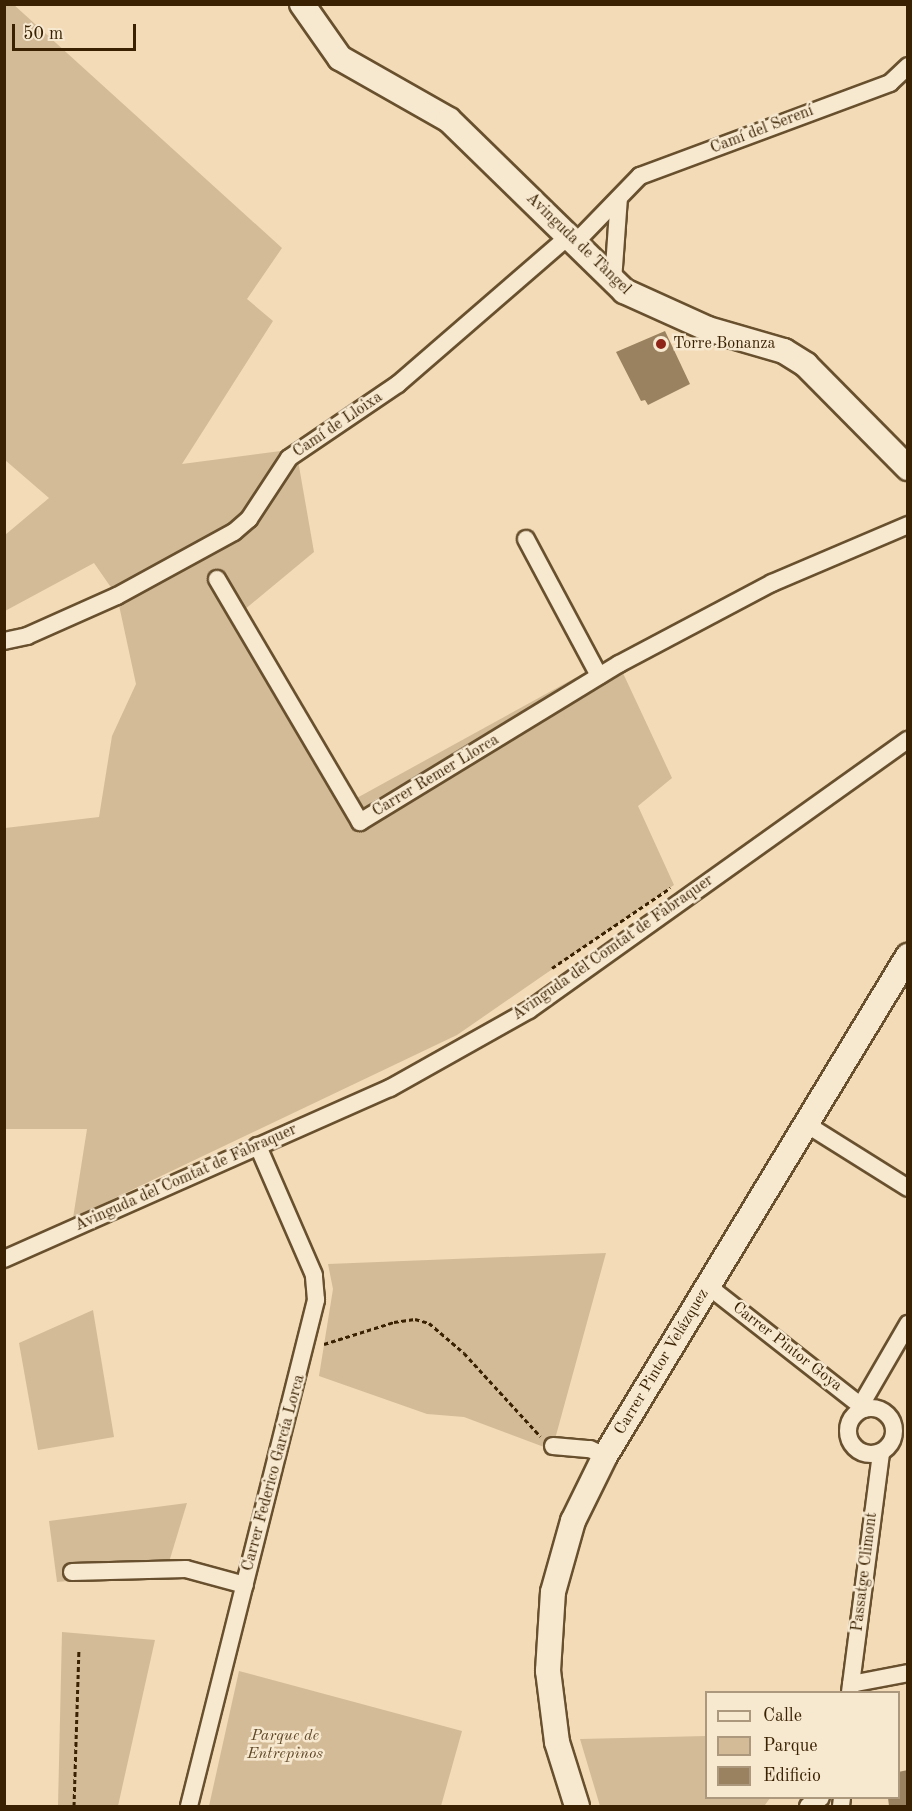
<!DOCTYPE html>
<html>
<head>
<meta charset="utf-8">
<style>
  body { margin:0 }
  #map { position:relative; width:912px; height:1811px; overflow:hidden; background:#f3dbb7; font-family:"Old Standard TT",serif }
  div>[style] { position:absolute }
  .green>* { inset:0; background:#d3bb98 }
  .building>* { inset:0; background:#9a8260 }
  .path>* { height:3px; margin-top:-1.5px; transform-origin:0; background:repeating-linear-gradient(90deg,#392101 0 4.5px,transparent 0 7.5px) }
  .roads { filter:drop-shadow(2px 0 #68502e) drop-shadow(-2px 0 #68502e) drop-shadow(0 2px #68502e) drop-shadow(0 -2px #68502e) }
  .street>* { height:16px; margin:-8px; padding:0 8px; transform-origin:8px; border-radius:8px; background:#f7e8d0 }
  .street>.ring { margin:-8px; padding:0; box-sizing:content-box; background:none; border:16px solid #f7e8d0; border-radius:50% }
  .secondary>* { height:24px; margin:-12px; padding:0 12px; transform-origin:12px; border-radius:12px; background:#f7e8d0 }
  .dots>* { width:16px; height:16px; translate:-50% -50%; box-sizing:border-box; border:3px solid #f7e8d0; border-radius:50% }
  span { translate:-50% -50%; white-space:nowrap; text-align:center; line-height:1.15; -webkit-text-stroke:5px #f7e8d0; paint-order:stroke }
  .street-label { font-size:16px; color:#392101 }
  .poi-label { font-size:16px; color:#392101 }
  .left { translate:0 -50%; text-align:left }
  .park-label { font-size:16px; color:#604827; font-style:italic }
  .frame { position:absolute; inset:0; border:6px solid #392101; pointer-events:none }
  .legend { position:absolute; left:705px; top:1691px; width:195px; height:108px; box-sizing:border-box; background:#f7e8d0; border:2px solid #ab987d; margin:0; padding:8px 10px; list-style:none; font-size:18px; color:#392101 }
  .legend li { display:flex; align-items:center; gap:12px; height:30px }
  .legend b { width:30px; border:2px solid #ab987d }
  .scale { position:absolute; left:12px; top:24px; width:124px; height:27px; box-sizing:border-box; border:3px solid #392101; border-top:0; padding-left:8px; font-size:18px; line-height:21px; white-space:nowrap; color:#392101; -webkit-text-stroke:4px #f7e8d0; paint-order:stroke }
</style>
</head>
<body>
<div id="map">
  <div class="green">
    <i style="clip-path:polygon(13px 4px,282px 248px,247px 299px,273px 321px,182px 464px,296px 449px,314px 552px,244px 610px,355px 799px,615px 656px,672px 778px,638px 806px,674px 885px,457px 1035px,73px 1218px,87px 1129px,5px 1129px,5px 828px,99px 817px,112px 736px,136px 684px,117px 596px,94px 563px,5px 611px,5px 535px,49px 498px,5px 460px,4px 5px)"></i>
    <i style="clip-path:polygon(606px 1253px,552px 1450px,464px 1417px,427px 1414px,319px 1376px,333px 1289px,328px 1264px)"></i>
    <i style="clip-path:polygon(93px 1310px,114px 1437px,38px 1450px,19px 1343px)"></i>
    <i style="clip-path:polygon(187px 1503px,166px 1572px,57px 1582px,49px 1521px)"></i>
    <i style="clip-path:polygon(62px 1632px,155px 1640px,118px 1806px,58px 1806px)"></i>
    <i style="clip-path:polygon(239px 1671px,462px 1731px,441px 1806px,209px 1806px)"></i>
    <i style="clip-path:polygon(706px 1736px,706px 1798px,770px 1798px,765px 1805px,600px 1806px,580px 1739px)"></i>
  </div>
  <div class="building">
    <i style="clip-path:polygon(665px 331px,690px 384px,648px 405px,645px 400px,641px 401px,616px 352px)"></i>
    <i style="clip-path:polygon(908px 1770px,908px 1806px,889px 1806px,888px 1798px,898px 1798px,898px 1772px)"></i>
  </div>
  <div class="path">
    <i style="left:552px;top:968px;width:143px;rotate:-34.1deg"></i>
    <i style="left:324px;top:1344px;width:73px;rotate:-17.4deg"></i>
    <i style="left:394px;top:1322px;width:21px;rotate:-8deg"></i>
    <i style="left:415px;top:1319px;width:15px;rotate:16deg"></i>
    <i style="left:429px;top:1323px;width:46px;rotate:40.6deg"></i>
    <i style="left:464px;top:1353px;width:113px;rotate:47.5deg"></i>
    <i style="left:74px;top:1806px;width:155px;rotate:-88.2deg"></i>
  </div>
  <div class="roads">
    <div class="street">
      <i style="left:574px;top:244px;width:95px;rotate:-45.9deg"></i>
      <i style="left:640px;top:176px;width:267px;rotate:-20.4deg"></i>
      <i style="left:890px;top:83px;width:25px;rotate:-43deg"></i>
      <i style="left:613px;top:281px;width:83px;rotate:-85.9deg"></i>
      <i style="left:526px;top:539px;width:155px;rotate:61.9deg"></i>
      <i style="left:217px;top:579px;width:282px;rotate:59.5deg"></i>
      <i style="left:360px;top:822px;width:303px;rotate:-31.4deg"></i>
      <i style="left:619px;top:664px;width:173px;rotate:-27.9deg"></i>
      <i style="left:772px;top:583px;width:148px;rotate:-23.1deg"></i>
      <i style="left:4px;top:641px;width:24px;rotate:-12deg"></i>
      <i style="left:27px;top:636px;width:98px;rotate:-24deg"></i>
      <i style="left:117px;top:596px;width:133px;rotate:-28.7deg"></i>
      <i style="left:234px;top:532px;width:20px;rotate:-41deg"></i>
      <i style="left:249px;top:519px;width:73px;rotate:-56.7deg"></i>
      <i style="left:289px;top:458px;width:132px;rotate:-34.2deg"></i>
      <i style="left:398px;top:384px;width:225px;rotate:-40.9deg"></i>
      <i style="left:806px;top:1124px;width:120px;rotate:32.1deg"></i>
      <i style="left:4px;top:1259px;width:422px;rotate:-23.9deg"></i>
      <i style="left:390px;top:1088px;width:159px;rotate:-29.3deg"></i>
      <i style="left:529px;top:1010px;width:465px;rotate:-35.5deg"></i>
      <i style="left:708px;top:1286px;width:199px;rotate:38.1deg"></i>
      <i style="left:861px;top:1405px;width:94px;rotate:-59.9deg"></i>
      <i class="ring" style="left:848px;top:1408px;width:30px;height:30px"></i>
      <i style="left:553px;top:1446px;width:37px;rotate:5deg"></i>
      <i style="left:590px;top:1449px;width:17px;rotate:25deg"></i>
      <i style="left:72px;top:1572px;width:114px;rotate:-1.5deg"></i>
      <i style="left:186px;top:1569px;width:61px;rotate:15.2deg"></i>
      <i style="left:851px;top:1684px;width:58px;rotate:-10.9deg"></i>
      <i style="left:850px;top:1692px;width:242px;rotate:-82.6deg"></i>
      <i style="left:189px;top:1806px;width:522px;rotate:-75.91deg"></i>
      <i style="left:316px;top:1300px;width:25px;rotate:-95deg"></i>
      <i style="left:314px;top:1275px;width:141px;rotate:-113.5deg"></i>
      <i style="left:808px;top:1806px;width:15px;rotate:-32deg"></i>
      <i style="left:841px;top:1806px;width:8px;rotate:-83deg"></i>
    </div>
    <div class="secondary">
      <i style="left:302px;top:4px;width:66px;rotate:54.9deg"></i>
      <i style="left:340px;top:58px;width:125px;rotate:29.6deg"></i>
      <i style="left:449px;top:120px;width:245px;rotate:44.3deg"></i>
      <i style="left:624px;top:291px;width:92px;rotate:24.3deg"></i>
      <i style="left:708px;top:329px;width:79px;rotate:16.1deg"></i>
      <i style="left:784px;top:351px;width:26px;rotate:32deg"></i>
      <i style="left:806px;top:365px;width:145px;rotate:45.3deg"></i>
      <i style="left:577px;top:1806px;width:67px;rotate:-107.4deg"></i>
      <i style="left:557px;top:1742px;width:72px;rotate:-97.2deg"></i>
      <i style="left:548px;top:1671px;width:79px;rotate:-86.4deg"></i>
      <i style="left:553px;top:1592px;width:74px;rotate:-74.3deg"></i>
      <i style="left:573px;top:1521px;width:72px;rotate:-63.8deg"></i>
      <i style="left:605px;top:1456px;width:585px;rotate:-58.78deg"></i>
    </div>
  </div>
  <div class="dots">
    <i style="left:661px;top:344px;background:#8f2418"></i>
  </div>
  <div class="street-label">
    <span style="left:762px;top:130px;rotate:-21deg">Camí del Serení</span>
    <span style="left:578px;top:244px;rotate:44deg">Avinguda de Tàngel</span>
    <span style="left:338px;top:425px;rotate:-34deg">Camí de Lloixa</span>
    <span style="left:436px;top:776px;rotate:-31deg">Carrer Remer Llorca</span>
    <span style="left:613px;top:948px;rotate:-35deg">Avinguda del Comtat de Fabraquer</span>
    <span style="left:186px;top:1178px;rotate:-24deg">Avinguda del Comtat de Fabraquer</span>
    <span style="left:787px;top:1347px;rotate:38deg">Carrer Pintor Goya</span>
    <span style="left:662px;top:1362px;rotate:-59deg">Carrer Pintor Velázquez</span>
    <span style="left:274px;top:1473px;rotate:-75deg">Carrer Federico García Lorca</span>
    <span style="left:865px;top:1572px;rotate:-83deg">Passatge Climont</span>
  </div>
  <div class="poi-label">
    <span class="left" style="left:673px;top:344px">Torre Bonanza</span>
  </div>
  <div class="park-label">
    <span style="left:285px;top:1745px">Parque de<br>Entrepinos</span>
  </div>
  <div class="frame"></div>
  <ul class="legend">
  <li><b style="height:8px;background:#f7e8d0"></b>Calle</li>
  <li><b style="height:16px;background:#d3bb98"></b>Parque</li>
  <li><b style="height:16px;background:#9a8260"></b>Edificio</li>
  </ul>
  <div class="scale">50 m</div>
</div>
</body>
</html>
